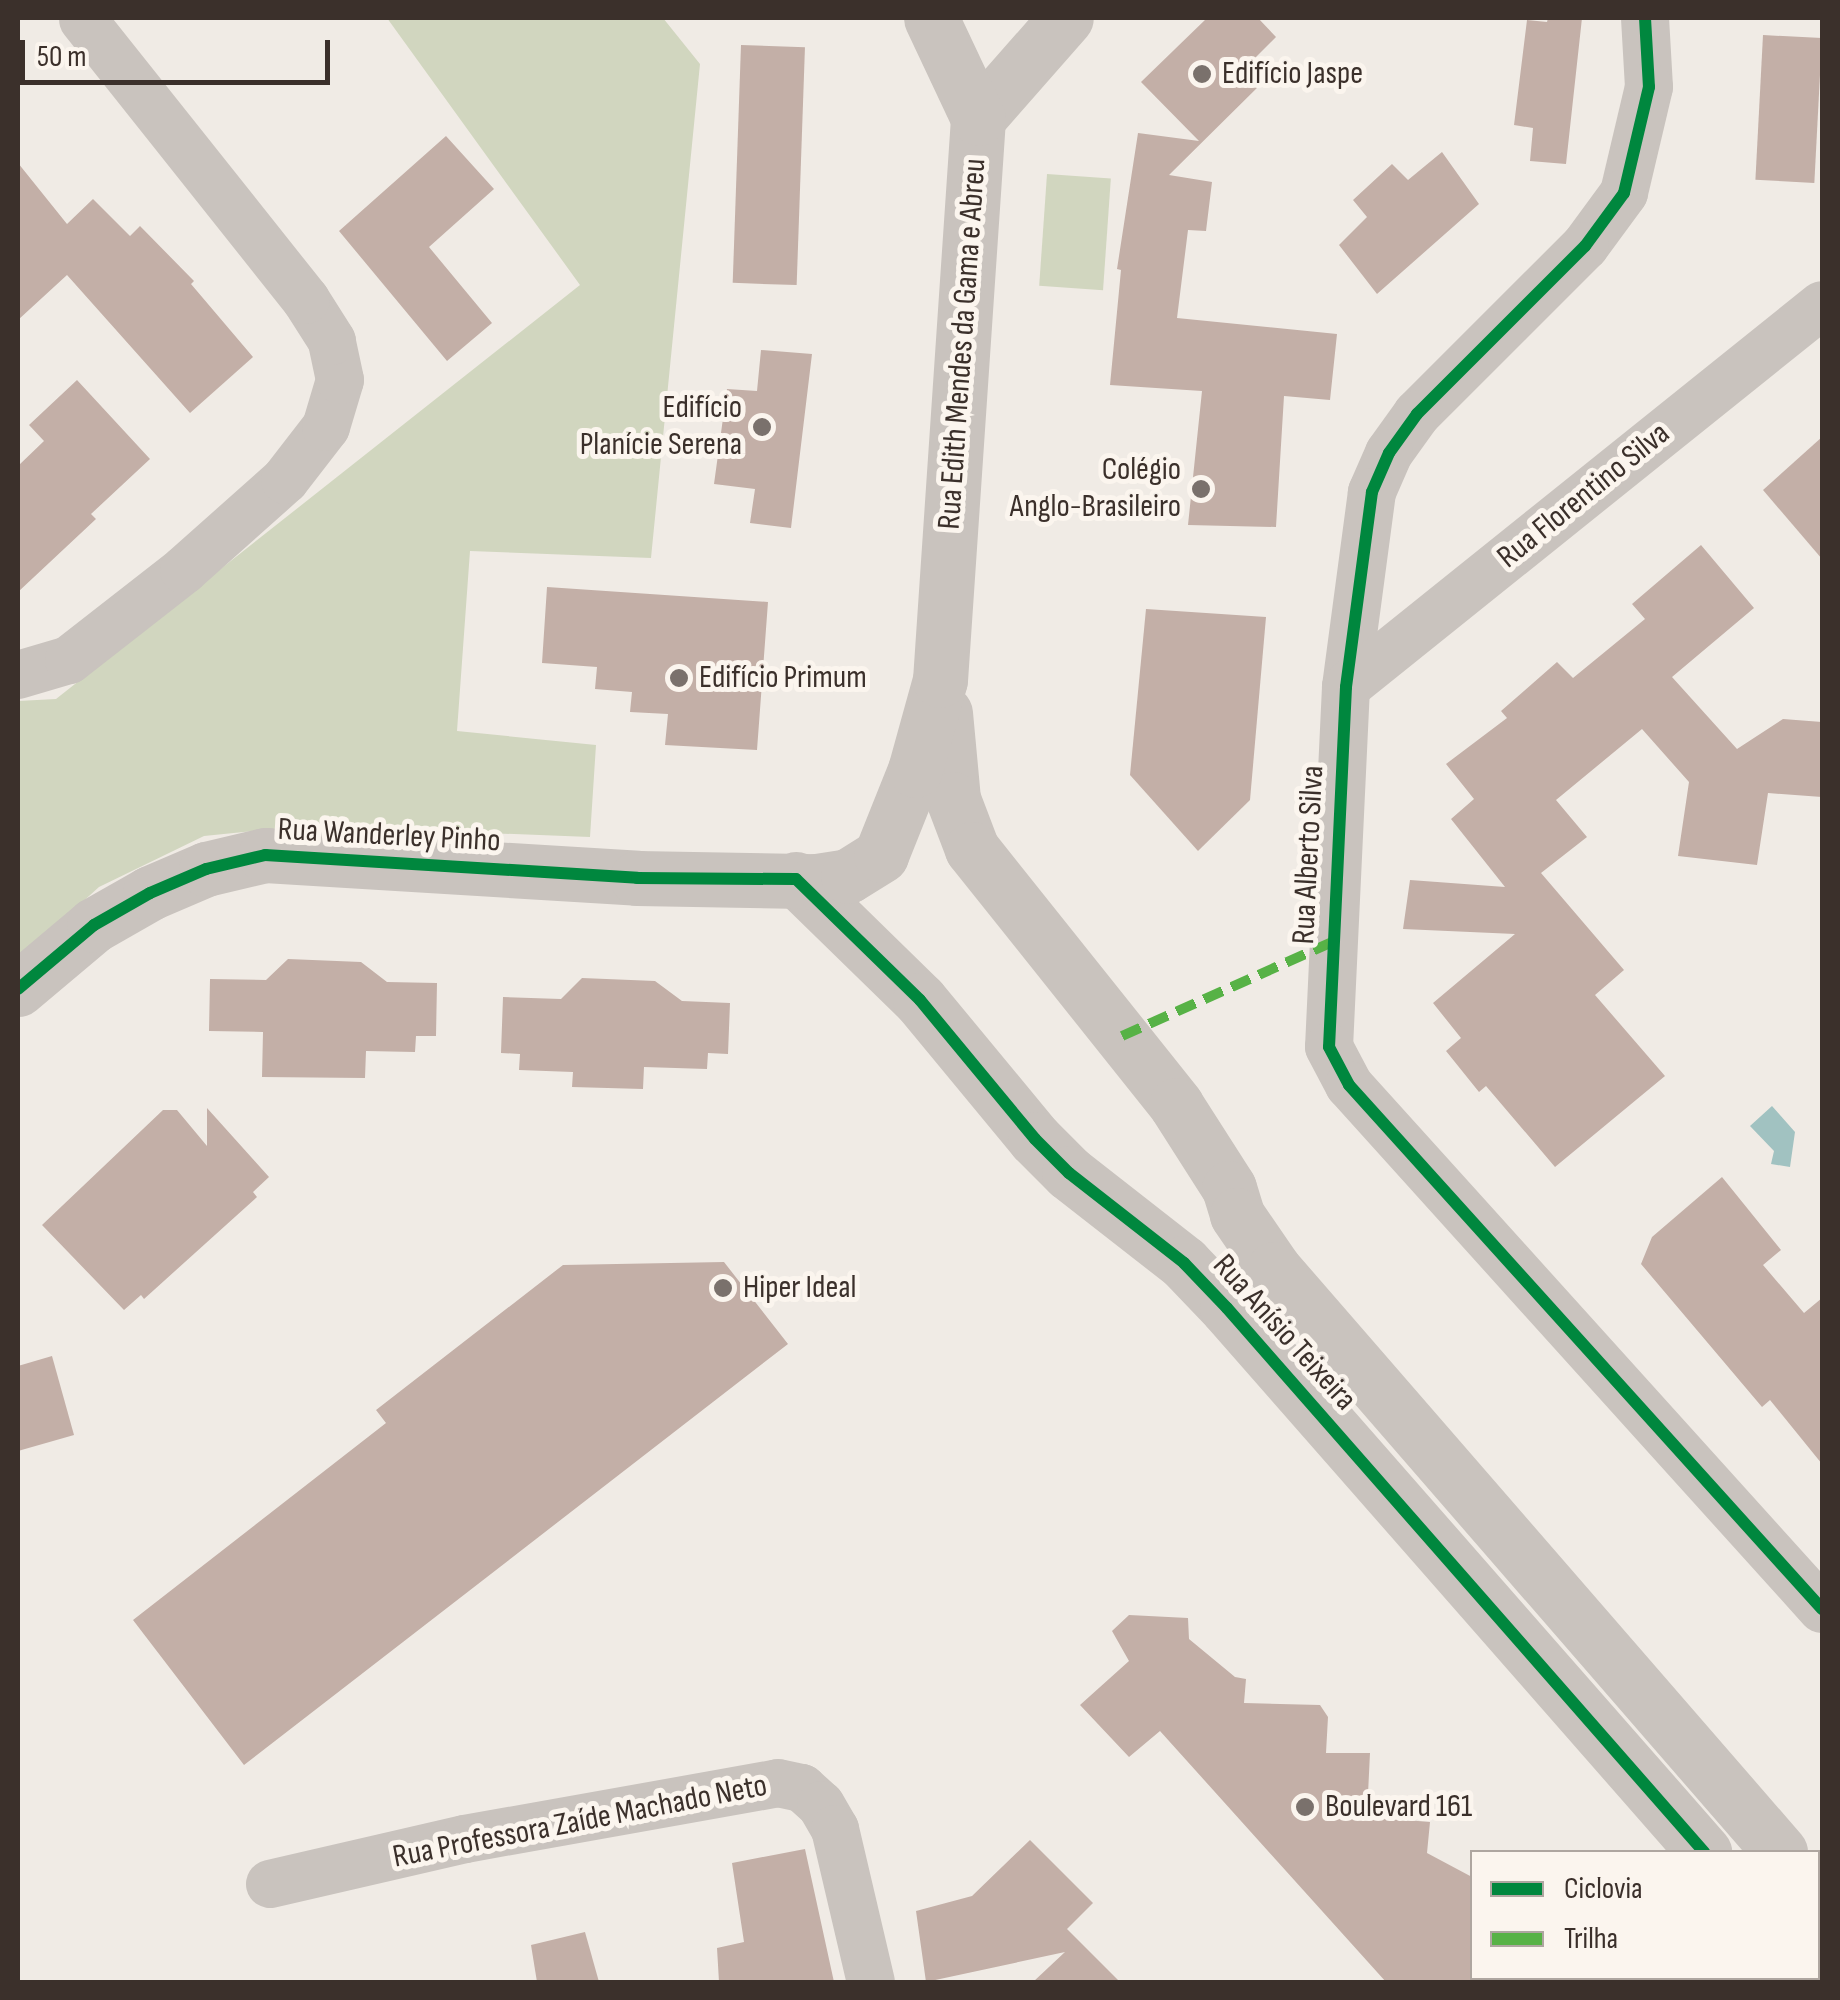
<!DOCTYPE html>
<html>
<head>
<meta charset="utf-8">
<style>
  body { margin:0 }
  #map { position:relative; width:1840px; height:2000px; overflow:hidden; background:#f0ebe5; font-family:"Sofia Sans Condensed",sans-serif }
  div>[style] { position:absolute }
  .green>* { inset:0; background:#d1d6bf; transform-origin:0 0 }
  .water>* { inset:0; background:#a1c2c1 }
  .building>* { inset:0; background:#c3afa7; transform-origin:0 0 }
  .minor>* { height:48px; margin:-24px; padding:0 24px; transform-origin:24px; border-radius:24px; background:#c9c3be }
  .tertiary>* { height:55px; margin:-27.5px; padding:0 27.5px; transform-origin:27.5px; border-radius:27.5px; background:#c9c3be }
  .quiet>* { height:10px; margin-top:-5px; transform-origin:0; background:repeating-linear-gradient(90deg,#57b246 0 20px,transparent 0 30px) }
  .cycleway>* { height:12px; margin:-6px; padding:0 6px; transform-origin:6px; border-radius:6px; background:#00873e }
  .dots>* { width:28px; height:28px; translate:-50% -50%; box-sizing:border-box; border:5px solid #fbf5ee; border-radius:50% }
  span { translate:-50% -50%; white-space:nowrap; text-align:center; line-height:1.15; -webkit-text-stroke:10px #fbf5ee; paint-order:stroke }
  .poi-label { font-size:32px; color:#3b302b }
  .left { translate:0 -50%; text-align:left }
  .right { translate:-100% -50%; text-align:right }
  .street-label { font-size:32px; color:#3b302b }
  .frame { position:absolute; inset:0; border:20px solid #3b302b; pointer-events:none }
  .legend { position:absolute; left:1470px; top:1850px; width:350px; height:130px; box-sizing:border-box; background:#fbf5ee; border:2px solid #aea6a0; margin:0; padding:12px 18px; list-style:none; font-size:30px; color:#3b302b }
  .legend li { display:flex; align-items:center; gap:20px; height:50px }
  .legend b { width:50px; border:2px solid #aea6a0 }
  .scale { position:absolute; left:20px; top:40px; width:310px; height:45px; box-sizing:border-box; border:5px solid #3b302b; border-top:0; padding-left:12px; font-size:30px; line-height:35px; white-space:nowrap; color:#3b302b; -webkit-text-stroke:8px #fbf5ee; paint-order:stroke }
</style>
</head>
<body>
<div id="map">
  <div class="green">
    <i style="clip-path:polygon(387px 18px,663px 18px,700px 64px,651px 558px,470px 551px,457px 731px,596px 745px,590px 837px,302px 826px,204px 836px,99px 887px,18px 960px,18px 701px,56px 699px,580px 285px)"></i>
    <i style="left:1047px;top:174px;width:64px;height:112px;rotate:4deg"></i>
  </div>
  <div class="water">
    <i style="clip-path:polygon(1772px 1106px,1795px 1132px,1790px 1167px,1771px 1164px,1774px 1151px,1750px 1126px)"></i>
  </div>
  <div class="building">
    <i style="clip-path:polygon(1207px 18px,1258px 18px,1276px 37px,1247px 66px,1263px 82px,1169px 175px,1212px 182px,1206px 231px,1188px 230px,1177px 318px,1337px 334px,1330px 400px,1284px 396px,1276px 527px,1188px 525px,1202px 391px,1110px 385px,1121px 270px,1117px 269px,1138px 133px,1199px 141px,1141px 82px)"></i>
    <i style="clip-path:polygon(1548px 18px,1582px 18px,1566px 164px,1530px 161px,1533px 128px,1514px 125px,1527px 20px,1547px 22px)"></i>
    <i style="left:1763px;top:35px;width:59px;height:145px;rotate:3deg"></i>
    <i style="left:741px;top:45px;width:64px;height:238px;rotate:2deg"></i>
    <i style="clip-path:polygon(446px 136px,494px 189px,429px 247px,492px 323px,447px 361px,339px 231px)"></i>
    <i style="clip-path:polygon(1442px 152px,1479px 204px,1377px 294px,1339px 245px,1367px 217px,1353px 200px,1392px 164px,1408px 180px)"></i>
    <i style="clip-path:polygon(18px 163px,67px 224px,93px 199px,130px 236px,140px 226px,194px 281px,191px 284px,253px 357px,190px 413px,67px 275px,18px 320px)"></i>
    <i style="clip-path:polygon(761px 350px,812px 354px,791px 528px,750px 523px,755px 489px,714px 484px,727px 389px,757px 391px)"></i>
    <i style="clip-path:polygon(77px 380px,150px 459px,91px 514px,96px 519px,18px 592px,18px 466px,44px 441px,29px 425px)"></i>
    <i style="clip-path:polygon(1822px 437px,1822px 559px,1763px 490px)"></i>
    <i style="clip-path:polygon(1701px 545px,1754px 608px,1672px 677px,1737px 749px,1783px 719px,1822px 722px,1822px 797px,1768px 793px,1757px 865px,1678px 856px,1689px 782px,1642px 729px,1556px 800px,1587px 837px,1541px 873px,1624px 970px,1595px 995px,1665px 1076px,1555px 1167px,1486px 1086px,1479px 1092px,1446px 1051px,1461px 1038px,1433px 1003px,1515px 934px,1403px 929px,1410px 880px,1505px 887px,1451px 819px,1474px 799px,1446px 764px,1507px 718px,1501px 711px,1557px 662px,1573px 678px,1645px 619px,1632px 604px)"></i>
    <i style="clip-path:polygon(547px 587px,768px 602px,757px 750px,665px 745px,668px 714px,630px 712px,632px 692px,595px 689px,597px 667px,542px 663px)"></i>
    <i style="clip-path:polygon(1146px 609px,1266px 617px,1250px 800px,1198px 851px,1130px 775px)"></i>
    <i style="clip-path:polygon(288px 959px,361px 962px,387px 982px,437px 983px,436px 1036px,416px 1036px,415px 1052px,366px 1051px,365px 1078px,262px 1077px,263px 1032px,209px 1031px,210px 979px,266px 980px)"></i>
    <i style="clip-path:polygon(582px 978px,655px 981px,682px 1001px,730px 1003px,728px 1054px,708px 1053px,707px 1069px,644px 1067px,643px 1089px,572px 1087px,573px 1072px,519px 1070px,520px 1054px,501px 1053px,503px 997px,561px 999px)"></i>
    <i style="clip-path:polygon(207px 1108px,269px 1177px,253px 1192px,257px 1197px,144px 1299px,141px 1295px,124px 1310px,42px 1225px,163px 1110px,177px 1110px,207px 1146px)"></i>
    <i style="clip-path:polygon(1722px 1177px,1781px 1250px,1763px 1265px,1804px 1313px,1822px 1298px,1822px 1464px,1770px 1400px,1762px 1407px,1641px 1264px,1652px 1237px)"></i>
    <i style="clip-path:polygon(724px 1262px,788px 1344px,244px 1765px,133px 1620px,386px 1423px,376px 1410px,563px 1265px)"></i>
    <i style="clip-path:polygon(52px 1356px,74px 1435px,18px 1451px,18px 1366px)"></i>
    <i style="clip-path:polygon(1129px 1615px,1188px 1618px,1189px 1639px,1235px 1677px,1246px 1679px,1244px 1703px,1320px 1705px,1328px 1717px,1326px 1753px,1370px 1753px,1368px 1794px,1394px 1819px,1430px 1822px,1427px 1853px,1472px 1877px,1472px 1982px,1386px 1982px,1160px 1731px,1129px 1757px,1080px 1705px,1129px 1661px,1112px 1631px)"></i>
    <i style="clip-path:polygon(1030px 1840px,1093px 1903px,1067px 1929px,1120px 1982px,1033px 1982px,1065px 1952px,926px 1982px,916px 1911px,972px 1896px)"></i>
    <i style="clip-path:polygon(805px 1849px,834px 1982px,719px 1982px,717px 1948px,744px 1942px,732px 1863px)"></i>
    <i style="clip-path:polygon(585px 1932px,599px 1982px,537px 1982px,531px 1945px)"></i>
  </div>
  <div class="minor">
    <i style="left:1645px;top:18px;width:69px;rotate:86.7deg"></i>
    <i style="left:1649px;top:87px;width:109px;rotate:103.3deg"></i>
    <i style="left:1624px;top:193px;width:66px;rotate:126.3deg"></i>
    <i style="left:1585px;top:246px;width:238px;rotate:135deg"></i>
    <i style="left:1417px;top:414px;width:48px;rotate:125.7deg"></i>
    <i style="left:1389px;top:453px;width:43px;rotate:113.6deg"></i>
    <i style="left:1372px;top:492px;width:197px;rotate:97.6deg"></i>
    <i style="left:1346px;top:687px;width:360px;rotate:92.7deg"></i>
    <i style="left:1329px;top:1047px;width:43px;rotate:62.2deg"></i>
    <i style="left:1349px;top:1085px;width:706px;rotate:47.93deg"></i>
    <i style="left:18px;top:675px;width:53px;rotate:-16.4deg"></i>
    <i style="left:69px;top:660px;width:146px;rotate:-38deg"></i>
    <i style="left:184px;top:570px;width:135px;rotate:-41.7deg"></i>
    <i style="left:285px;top:480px;width:67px;rotate:-52.3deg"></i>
    <i style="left:326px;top:427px;width:49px;rotate:-73.4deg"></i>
    <i style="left:340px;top:380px;width:40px;rotate:-102deg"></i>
    <i style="left:332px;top:341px;width:49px;rotate:-122.4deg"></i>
    <i style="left:306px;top:300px;width:358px;rotate:-128.5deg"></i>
    <i style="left:1346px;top:687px;width:610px;rotate:-38.75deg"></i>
    <i style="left:270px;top:1884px;width:200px;rotate:-13deg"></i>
    <i style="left:465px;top:1839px;width:318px;rotate:-10.1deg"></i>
    <i style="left:778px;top:1783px;width:25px;rotate:12deg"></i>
    <i style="left:802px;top:1788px;width:25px;rotate:42deg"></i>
    <i style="left:821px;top:1805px;width:28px;rotate:60deg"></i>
    <i style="left:835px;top:1829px;width:157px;rotate:76.8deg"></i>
  </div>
  <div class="tertiary">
    <i style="left:978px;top:118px;width:133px;rotate:-48.7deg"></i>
    <i style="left:945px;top:713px;width:86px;rotate:84.7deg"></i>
    <i style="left:953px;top:799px;width:53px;rotate:69.2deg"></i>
    <i style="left:972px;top:849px;width:327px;rotate:51.4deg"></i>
    <i style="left:1176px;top:1105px;width:98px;rotate:57.4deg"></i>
    <i style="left:1229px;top:1188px;width:28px;rotate:73deg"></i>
    <i style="left:1237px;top:1215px;width:65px;rotate:55.6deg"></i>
    <i style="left:1274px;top:1269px;width:772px;rotate:49.04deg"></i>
    <i style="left:796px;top:879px;width:173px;rotate:44.3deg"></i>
    <i style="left:920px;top:1000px;width:180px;rotate:50.4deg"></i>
    <i style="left:1035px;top:1139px;width:48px;rotate:45deg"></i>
    <i style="left:1069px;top:1173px;width:146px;rotate:38deg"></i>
    <i style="left:1184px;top:1263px;width:62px;rotate:46.3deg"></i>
    <i style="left:1227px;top:1308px;width:724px;rotate:48.75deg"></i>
    <i style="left:18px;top:989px;width:99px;rotate:-40.1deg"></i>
    <i style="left:94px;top:925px;width:64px;rotate:-29.7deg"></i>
    <i style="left:150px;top:893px;width:61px;rotate:-23.2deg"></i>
    <i style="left:206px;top:869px;width:61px;rotate:-13.3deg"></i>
    <i style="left:265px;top:855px;width:373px;rotate:3.5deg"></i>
    <i style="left:637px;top:878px;width:180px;rotate:1deg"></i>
    <i style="left:817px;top:881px;width:31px;rotate:-9deg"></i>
    <i style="left:848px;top:876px;width:39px;rotate:-32deg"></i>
    <i style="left:881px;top:855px;width:92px;rotate:-68.2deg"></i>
    <i style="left:915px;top:770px;width:93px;rotate:-74.5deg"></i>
    <i style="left:940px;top:680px;width:563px;rotate:-86.13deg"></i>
    <i style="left:978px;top:118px;width:110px;rotate:-115.2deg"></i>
    <i style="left:1818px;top:1896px;width:7px;rotate:56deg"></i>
    <i style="left:1811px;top:1978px;width:6px;rotate:39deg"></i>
  </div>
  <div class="quiet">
    <i style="left:1122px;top:1036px;width:230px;rotate:-24.1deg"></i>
  </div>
  <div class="cycleway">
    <i style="left:1645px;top:18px;width:69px;rotate:86.7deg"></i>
    <i style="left:1649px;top:87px;width:109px;rotate:103.3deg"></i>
    <i style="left:1624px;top:193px;width:66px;rotate:126.3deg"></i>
    <i style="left:1585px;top:246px;width:238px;rotate:135deg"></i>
    <i style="left:1417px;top:414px;width:48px;rotate:125.7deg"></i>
    <i style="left:1389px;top:453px;width:43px;rotate:113.6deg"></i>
    <i style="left:1372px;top:492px;width:197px;rotate:97.6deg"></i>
    <i style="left:1346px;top:687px;width:360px;rotate:92.7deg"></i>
    <i style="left:1329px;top:1047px;width:43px;rotate:62.2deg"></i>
    <i style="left:1349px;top:1085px;width:706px;rotate:47.93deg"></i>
    <i style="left:18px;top:989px;width:99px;rotate:-40.1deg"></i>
    <i style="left:94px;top:925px;width:64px;rotate:-29.7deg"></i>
    <i style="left:150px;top:893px;width:61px;rotate:-23.2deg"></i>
    <i style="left:206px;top:869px;width:61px;rotate:-13.3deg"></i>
    <i style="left:265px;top:855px;width:373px;rotate:3.5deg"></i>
    <i style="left:637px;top:878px;width:159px;rotate:0.4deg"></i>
    <i style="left:796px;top:879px;width:173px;rotate:44.3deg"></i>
    <i style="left:920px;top:1000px;width:180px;rotate:50.4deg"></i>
    <i style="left:1035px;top:1139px;width:48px;rotate:45deg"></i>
    <i style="left:1069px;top:1173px;width:146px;rotate:38deg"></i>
    <i style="left:1184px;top:1263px;width:62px;rotate:46.3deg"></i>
    <i style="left:1227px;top:1308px;width:724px;rotate:48.75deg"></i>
  </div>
  <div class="dots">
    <i style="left:1202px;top:74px;background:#7a716c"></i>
    <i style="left:762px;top:427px;background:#7a716c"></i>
    <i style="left:1201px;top:489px;background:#7a716c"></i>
    <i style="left:679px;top:678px;background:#7a716c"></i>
    <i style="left:723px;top:1288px;background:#7a716c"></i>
    <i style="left:1305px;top:1807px;background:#7a716c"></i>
  </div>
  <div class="poi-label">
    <span class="left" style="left:1222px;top:74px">Edifício Jaspe</span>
    <span class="right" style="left:742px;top:427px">Edifício<br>Planície Serena</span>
    <span class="right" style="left:1181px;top:489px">Colégio<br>Anglo-Brasileiro</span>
    <span class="left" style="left:699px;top:678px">Edifício Primum</span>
    <span class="left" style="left:743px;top:1288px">Hiper Ideal</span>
    <span class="left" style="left:1325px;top:1807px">Boulevard 161</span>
  </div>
  <div class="street-label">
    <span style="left:963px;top:344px;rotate:-86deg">Rua Edith Mendes da Gama e Abreu</span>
    <span style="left:1584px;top:496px;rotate:-39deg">Rua Florentino Silva</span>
    <span style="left:389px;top:836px;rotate:3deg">Rua Wanderley Pinho</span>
    <span style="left:1309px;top:855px;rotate:-87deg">Rua Alberto Silva</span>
    <span style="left:1284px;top:1333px;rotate:48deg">Rua Anísio Teixeira</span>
    <span style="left:580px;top:1822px;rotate:-11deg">Rua Professora Zaíde Machado Neto</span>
  </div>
  <div class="frame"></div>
  <ul class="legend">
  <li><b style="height:12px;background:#00873e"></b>Ciclovia</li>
  <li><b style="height:12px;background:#57b246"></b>Trilha</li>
  </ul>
  <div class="scale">50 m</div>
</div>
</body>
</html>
